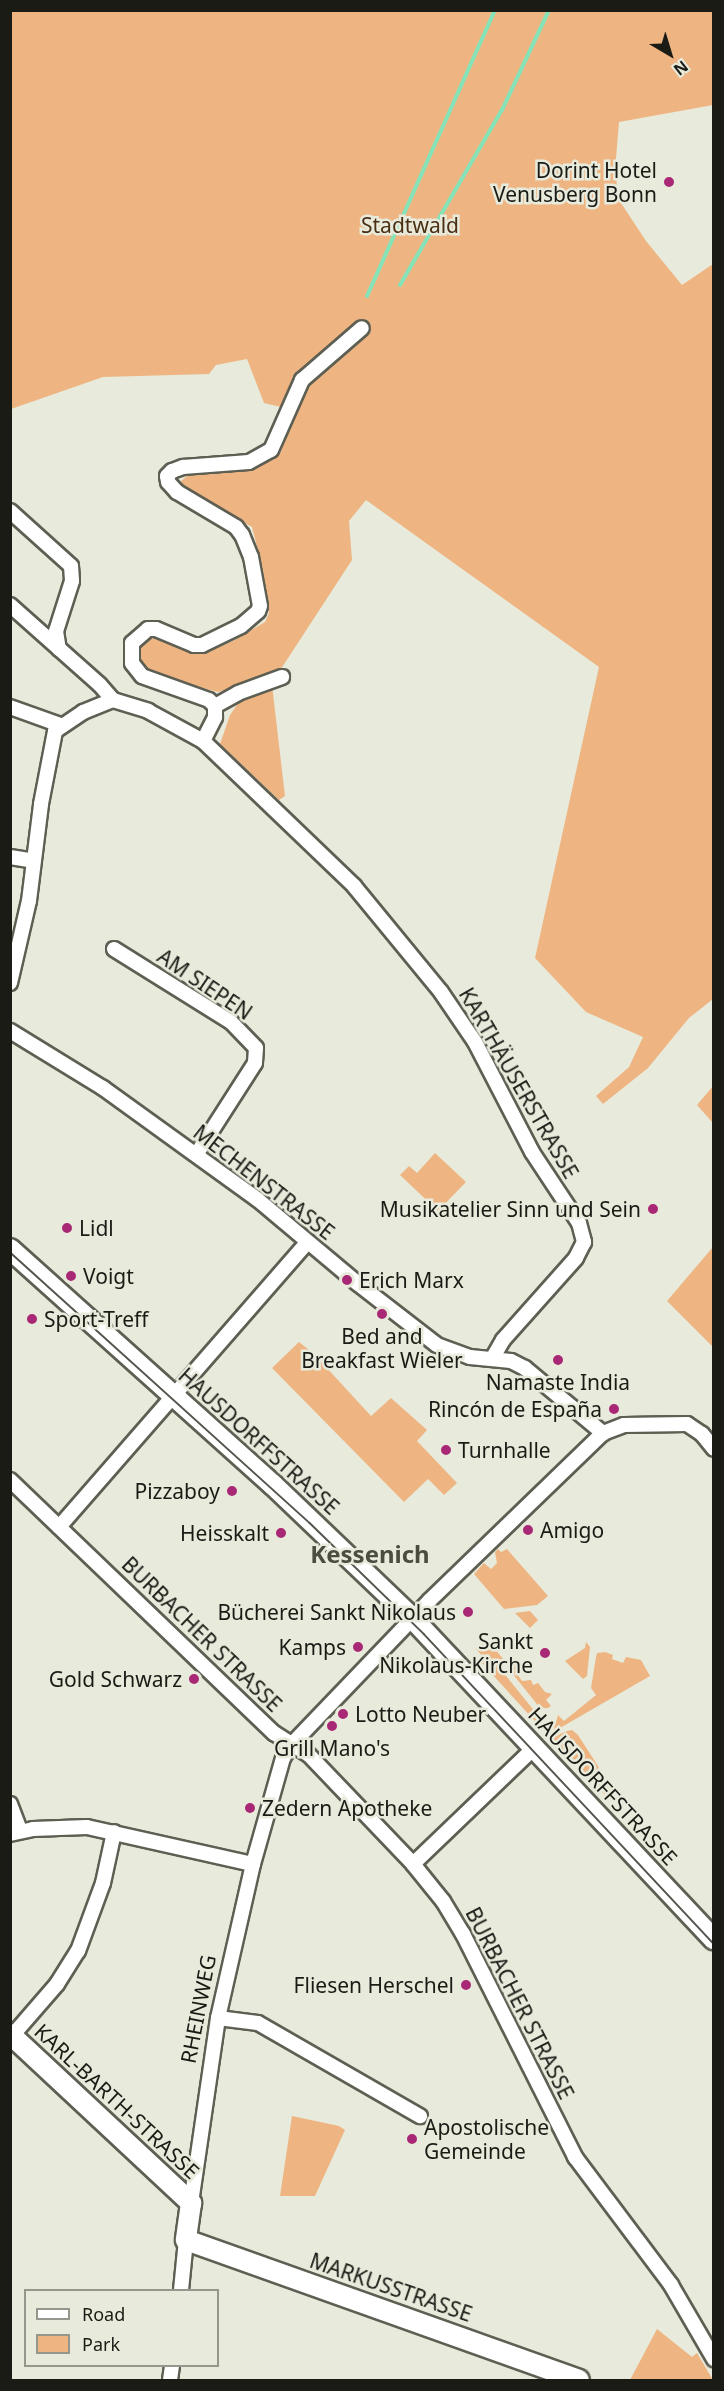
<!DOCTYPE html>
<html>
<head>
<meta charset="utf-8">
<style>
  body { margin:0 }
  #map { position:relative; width:724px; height:2391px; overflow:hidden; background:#e8eadb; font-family:"Noto Sans",sans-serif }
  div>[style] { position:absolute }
  .green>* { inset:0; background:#eeb582 }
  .stream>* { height:4px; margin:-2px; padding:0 2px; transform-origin:2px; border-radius:2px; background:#86e3b7 }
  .roads { filter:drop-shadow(2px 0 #5e5f53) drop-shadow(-2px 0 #5e5f53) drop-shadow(0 2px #5e5f53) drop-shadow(0 -2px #5e5f53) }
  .street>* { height:14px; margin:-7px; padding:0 7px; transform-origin:7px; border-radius:7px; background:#fff }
  .secondary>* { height:20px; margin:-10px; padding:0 10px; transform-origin:10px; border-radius:10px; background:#fff }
  .tram>* { height:1.5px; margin:-0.75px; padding:0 0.75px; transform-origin:0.75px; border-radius:0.75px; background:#54554d }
  .dots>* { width:16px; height:16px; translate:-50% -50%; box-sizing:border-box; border:3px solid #e8eadb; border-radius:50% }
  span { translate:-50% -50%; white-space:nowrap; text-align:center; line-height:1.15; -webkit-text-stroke:5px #e8eadb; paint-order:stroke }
  .poi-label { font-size:21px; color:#1b1b16 }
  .right { translate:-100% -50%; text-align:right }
  .left { translate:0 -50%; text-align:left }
  .park-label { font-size:21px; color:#4a2f14 }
  .street-label { font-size:21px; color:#1b1b16 }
  .quarter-label { font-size:24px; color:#4c4d41; font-weight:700 }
  .frame { position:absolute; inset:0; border:12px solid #1b1b16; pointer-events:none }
  .legend { position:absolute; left:24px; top:2289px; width:195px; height:78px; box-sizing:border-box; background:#e8eadb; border:2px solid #96978c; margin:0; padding:8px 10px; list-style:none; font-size:18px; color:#1b1b16 }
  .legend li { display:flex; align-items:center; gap:12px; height:30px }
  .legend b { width:30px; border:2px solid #96978c }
  .north { position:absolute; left:640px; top:24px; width:60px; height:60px; -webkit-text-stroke:4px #e8eadb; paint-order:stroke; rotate:142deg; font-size:16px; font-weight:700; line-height:24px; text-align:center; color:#1b1b16 }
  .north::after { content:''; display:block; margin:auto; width:21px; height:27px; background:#1b1b16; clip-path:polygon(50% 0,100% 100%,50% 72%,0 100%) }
</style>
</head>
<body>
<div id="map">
  <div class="green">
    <i style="clip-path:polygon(10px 11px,713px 11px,713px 105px,619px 122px,615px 170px,619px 200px,646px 241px,682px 285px,713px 264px,713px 999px,689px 1018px,648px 1068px,603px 1104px,596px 1096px,629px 1067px,643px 1037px,586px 1012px,535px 958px,599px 667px,366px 500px,349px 521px,352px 560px,277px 675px,218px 692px,161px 677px,143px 667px,138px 656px,139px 649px,148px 639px,155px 638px,179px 649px,196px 652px,214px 649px,233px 641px,265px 622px,269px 613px,263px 570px,252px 527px,187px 492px,180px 482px,188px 475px,255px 464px,281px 452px,294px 410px,264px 403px,247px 359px,216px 365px,209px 374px,103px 377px,11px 409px)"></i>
    <i style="clip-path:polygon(272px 685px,285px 796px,279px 800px,220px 744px,230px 715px,243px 696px)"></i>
    <i style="clip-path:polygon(713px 1086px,713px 1123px,697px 1105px)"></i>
    <i style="clip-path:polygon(435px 1153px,466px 1182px,438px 1211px,400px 1175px,409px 1166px,417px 1173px)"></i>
    <i style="clip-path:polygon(713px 1247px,713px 1347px,667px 1301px)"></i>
    <i style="clip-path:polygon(299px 1342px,314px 1354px,371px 1416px,391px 1398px,427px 1430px,417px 1441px,457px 1483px,444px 1495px,428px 1479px,404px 1502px,272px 1368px)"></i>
    <i style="clip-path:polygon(498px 1549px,501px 1552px,507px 1549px,548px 1596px,537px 1605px,504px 1609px,474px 1574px,484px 1563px,491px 1569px,497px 1563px,495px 1552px)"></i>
    <i style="clip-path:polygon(530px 1611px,538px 1620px,530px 1628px,515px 1613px)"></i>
    <i style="clip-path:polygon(487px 1640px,505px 1661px,502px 1671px,545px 1724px,542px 1729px,481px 1662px,484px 1658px,476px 1649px)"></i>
    <i style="clip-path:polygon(586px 1642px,590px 1647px,587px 1676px,583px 1679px,565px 1661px,585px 1648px)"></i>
    <i style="clip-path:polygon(605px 1652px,613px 1655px,612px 1659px,623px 1663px,626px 1657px,641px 1660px,650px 1676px,553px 1732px,558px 1715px,564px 1721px,596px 1695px,591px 1688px,596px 1657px,597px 1653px)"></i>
    <i style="clip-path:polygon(515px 1663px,520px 1666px,517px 1674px,522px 1681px,531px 1680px,533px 1685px,538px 1683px,545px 1692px,552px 1694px,546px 1700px,551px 1706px,548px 1708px,540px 1708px,512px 1673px)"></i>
    <i style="clip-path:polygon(567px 1731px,572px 1730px,578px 1735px,598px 1766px,610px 1790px,609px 1799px,553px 1741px,554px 1737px)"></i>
    <i style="clip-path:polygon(292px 2116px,339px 2126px,345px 2130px,315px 2196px,280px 2196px)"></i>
    <i style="clip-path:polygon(657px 2329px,692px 2357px,697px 2353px,713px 2380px,630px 2380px)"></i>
  </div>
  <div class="stream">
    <i style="left:400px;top:285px;width:203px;rotate:-59.8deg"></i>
    <i style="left:502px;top:110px;width:110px;rotate:-64.8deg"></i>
    <i style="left:367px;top:296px;width:313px;rotate:-65.9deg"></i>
  </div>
  <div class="roads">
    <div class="street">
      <i style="left:10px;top:511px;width:82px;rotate:42deg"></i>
      <i style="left:71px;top:566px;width:15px;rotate:86deg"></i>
      <i style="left:72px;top:581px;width:52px;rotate:107.7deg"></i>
      <i style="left:56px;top:631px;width:18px;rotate:81deg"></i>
      <i style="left:10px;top:605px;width:120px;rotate:41.6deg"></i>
      <i style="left:100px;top:685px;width:20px;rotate:49deg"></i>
      <i style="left:215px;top:706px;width:8px;rotate:-135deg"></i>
      <i style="left:209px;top:700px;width:71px;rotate:-160.3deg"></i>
      <i style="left:142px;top:676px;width:16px;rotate:-128deg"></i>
      <i style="left:132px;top:663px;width:20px;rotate:-90deg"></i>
      <i style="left:132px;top:643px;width:21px;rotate:-41deg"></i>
      <i style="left:148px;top:629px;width:8px"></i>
      <i style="left:156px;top:629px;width:41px;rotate:22.8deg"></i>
      <i style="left:194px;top:645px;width:8px"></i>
      <i style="left:202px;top:645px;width:43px;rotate:-26deg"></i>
      <i style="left:241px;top:626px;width:23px;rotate:-41deg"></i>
      <i style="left:258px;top:611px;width:5px;rotate:-68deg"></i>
      <i style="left:260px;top:606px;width:50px;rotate:-100.4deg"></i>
      <i style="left:251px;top:557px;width:24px;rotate:-112deg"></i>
      <i style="left:242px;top:535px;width:10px;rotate:-127deg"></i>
      <i style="left:236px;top:527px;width:69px;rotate:-149.3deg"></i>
      <i style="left:177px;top:492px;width:13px;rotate:-132deg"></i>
      <i style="left:168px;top:482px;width:6px;rotate:-99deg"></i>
      <i style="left:167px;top:476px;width:7px;rotate:-45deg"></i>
      <i style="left:172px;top:471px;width:12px;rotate:-20deg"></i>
      <i style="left:183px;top:467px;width:66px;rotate:-4.3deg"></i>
      <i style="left:249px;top:462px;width:25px;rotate:-29deg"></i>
      <i style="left:271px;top:450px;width:77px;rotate:-66.1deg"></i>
      <i style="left:302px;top:380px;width:79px;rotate:-40.9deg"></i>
      <i style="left:215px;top:706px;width:26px;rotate:-29deg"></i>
      <i style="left:238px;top:693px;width:47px;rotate:-20deg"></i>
      <i style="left:10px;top:707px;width:53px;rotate:19.8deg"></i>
      <i style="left:203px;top:741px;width:27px;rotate:-63deg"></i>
      <i style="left:215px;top:717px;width:11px;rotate:-90deg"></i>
      <i style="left:10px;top:857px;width:24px;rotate:9deg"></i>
      <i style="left:114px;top:949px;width:138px;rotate:32deg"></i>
      <i style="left:231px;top:1022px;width:36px;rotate:46deg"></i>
      <i style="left:256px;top:1048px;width:15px;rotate:94deg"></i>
      <i style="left:255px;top:1063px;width:109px;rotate:122.7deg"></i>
      <i style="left:10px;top:983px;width:84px;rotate:-77deg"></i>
      <i style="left:29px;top:901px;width:98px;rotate:-82.9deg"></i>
      <i style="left:41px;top:804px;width:74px;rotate:-79.1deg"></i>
      <i style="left:55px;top:731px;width:34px;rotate:-34deg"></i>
      <i style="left:83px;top:712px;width:32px;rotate:-22deg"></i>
      <i style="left:113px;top:700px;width:37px;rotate:17deg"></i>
      <i style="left:148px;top:711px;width:63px;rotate:28.6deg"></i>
      <i style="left:203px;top:741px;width:209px;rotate:43.8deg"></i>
      <i style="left:354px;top:886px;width:137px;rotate:50.6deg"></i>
      <i style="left:441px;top:992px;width:60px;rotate:55.8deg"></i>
      <i style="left:475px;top:1042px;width:124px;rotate:62.6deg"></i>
      <i style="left:532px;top:1152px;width:85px;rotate:56.5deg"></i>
      <i style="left:579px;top:1223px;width:20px;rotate:75deg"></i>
      <i style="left:584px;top:1242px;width:18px;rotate:117deg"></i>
      <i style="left:576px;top:1258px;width:110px;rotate:131.7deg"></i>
      <i style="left:503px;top:1340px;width:22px;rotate:120deg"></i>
      <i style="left:10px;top:1031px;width:109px;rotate:31.5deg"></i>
      <i style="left:103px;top:1088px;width:190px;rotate:35.8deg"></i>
      <i style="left:257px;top:1199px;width:131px;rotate:40deg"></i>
      <i style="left:357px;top:1283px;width:101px;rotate:37.8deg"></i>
      <i style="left:437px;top:1345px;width:35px;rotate:20deg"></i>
      <i style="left:470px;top:1357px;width:41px;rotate:5.6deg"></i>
      <i style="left:511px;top:1361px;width:16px;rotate:27deg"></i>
      <i style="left:525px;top:1368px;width:102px;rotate:39.8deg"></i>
      <i style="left:10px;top:1480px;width:366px;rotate:43.8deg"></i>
      <i style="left:274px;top:1733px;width:41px;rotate:32.2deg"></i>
      <i style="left:309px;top:1755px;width:151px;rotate:46.3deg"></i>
      <i style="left:413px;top:1864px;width:48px;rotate:51deg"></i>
      <i style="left:443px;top:1901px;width:39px;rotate:59deg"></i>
      <i style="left:463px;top:1934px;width:250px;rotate:63.3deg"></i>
      <i style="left:575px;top:2157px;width:160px;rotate:53.1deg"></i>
      <i style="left:671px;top:2285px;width:86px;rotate:59.8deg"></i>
      <i style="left:59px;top:1527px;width:377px;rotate:-48.9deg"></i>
      <i style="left:10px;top:1804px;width:28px;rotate:69deg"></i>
      <i style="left:10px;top:1834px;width:24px;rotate:-12deg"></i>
      <i style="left:33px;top:1829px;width:54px;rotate:-2.1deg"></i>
      <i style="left:87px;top:1827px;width:170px;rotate:12.6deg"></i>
      <i style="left:413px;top:1864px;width:168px;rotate:-43.8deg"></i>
      <i style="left:218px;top:2018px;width:40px;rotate:7.1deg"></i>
      <i style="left:258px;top:2023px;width:187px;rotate:29.9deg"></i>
      <i style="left:12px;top:2036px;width:69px;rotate:-49.1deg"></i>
      <i style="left:57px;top:1984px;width:39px;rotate:-58deg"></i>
      <i style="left:78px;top:1951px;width:72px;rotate:-69.8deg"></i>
      <i style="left:103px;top:1883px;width:52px;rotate:-77.8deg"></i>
      <i style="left:191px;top:2203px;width:187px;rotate:-81.7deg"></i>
      <i style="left:218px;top:2018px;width:158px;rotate:-77.2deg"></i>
      <i style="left:253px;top:1864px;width:110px;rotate:-74.2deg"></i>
      <i style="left:283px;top:1758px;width:17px;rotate:-57deg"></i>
      <i style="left:292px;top:1744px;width:198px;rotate:-46.2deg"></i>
      <i style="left:429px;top:1601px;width:242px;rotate:-44deg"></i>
      <i style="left:603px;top:1433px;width:22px;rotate:-21deg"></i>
      <i style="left:624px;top:1425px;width:63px;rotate:-0.9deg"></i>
      <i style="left:687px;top:1424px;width:18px;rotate:34deg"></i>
      <i style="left:702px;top:1434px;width:19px;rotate:51deg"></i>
      <i style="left:181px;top:2290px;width:50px;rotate:-84.3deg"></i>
      <i style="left:170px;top:2380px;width:14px;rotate:-82deg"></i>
    </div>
    <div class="secondary">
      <i style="left:10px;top:1249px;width:353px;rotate:41.9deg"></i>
      <i style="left:273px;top:1485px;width:192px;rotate:43.7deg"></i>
      <i style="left:412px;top:1618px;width:441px;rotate:46.8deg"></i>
      <i style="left:10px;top:2034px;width:248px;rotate:43deg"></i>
      <i style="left:191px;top:2203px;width:37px;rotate:98deg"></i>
      <i style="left:186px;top:2240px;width:417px;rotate:19.6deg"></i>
    </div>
  </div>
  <div class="tram">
    <i style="left:10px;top:1252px;width:404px;rotate:42.1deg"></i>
    <i style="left:310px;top:1523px;width:159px;rotate:44.2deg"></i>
    <i style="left:424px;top:1634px;width:424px;rotate:46.9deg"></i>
  </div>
  <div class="dots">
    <i style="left:669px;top:182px;background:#a92875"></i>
    <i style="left:653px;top:1209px;background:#a92875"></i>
    <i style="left:67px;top:1228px;background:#a92875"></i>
    <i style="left:71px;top:1276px;background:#a92875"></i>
    <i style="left:347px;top:1280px;background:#a92875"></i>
    <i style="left:382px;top:1314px;background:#a92875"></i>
    <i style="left:32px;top:1319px;background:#a92875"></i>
    <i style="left:558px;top:1360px;background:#a92875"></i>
    <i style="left:614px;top:1409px;background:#a92875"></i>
    <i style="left:446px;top:1450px;background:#a92875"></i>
    <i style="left:232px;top:1491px;background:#a92875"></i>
    <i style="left:528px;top:1530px;background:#a92875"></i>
    <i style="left:281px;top:1533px;background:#a92875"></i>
    <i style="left:468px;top:1612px;background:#a92875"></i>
    <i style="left:358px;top:1647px;background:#a92875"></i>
    <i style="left:545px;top:1653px;background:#a92875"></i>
    <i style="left:194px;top:1679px;background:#a92875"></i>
    <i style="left:343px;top:1714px;background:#a92875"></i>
    <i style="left:332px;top:1726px;background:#a92875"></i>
    <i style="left:250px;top:1808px;background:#a92875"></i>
    <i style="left:466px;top:1985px;background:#a92875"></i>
    <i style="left:412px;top:2139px;background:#a92875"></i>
  </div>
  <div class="poi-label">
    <span class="right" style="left:657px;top:182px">Dorint Hotel<br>Venusberg Bonn</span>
    <span class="right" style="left:641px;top:1209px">Musikatelier Sinn und Sein</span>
    <span class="left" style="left:79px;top:1228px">Lidl</span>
    <span class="left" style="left:83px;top:1276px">Voigt</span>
    <span class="left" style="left:359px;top:1280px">Erich Marx</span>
    <span class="left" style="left:44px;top:1319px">Sport-Treff</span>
    <span style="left:382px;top:1348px">Bed and<br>Breakfast Wieler</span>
    <span style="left:558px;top:1382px">Namaste India</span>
    <span class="right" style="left:602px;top:1409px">Rincón de España</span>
    <span class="left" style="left:458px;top:1450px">Turnhalle</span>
    <span class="right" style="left:220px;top:1491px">Pizzaboy</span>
    <span class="left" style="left:540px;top:1530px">Amigo</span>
    <span class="right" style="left:269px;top:1533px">Heisskalt</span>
    <span class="right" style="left:456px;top:1612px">Bücherei Sankt Nikolaus</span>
    <span class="right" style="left:533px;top:1653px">Sankt<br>Nikolaus-Kirche</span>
    <span class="right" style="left:346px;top:1647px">Kamps</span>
    <span class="right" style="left:182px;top:1679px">Gold Schwarz</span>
    <span class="left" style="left:355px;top:1714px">Lotto Neuber</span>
    <span style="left:332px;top:1748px">Grill Mano's</span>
    <span class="left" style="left:262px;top:1808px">Zedern Apotheke</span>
    <span class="right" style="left:454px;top:1985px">Fliesen Herschel</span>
    <span class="left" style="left:424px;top:2139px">Apostolische<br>Gemeinde</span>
  </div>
  <div class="park-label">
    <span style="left:410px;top:225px">Stadtwald</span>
  </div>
  <div class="street-label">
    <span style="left:205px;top:984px;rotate:34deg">AM SIEPEN</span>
    <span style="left:519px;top:1083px;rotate:60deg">KARTHÄUSERSTRASSE</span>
    <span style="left:264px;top:1182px;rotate:38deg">MECHENSTRASSE</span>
    <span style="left:259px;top:1441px;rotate:42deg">HAUSDORFFSTRASSE</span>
    <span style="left:202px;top:1634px;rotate:44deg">BURBACHER STRASSE</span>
    <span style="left:603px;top:1786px;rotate:47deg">HAUSDORFFSTRASSE</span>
    <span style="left:520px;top:2003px;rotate:63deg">BURBACHER STRASSE</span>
    <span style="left:198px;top:2009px;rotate:-79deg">RHEINWEG</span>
    <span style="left:117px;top:2101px;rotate:43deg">KARL-BARTH-STRASSE</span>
    <span style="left:391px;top:2287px;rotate:19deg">MARKUSSTRASSE</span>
  </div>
  <div class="quarter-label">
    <span style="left:370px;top:1554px">Kessenich</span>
  </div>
  <div class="frame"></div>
  <ul class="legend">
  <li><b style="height:8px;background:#fff"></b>Road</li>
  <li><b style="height:16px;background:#eeb582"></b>Park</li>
  </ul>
  <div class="north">N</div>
</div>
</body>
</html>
